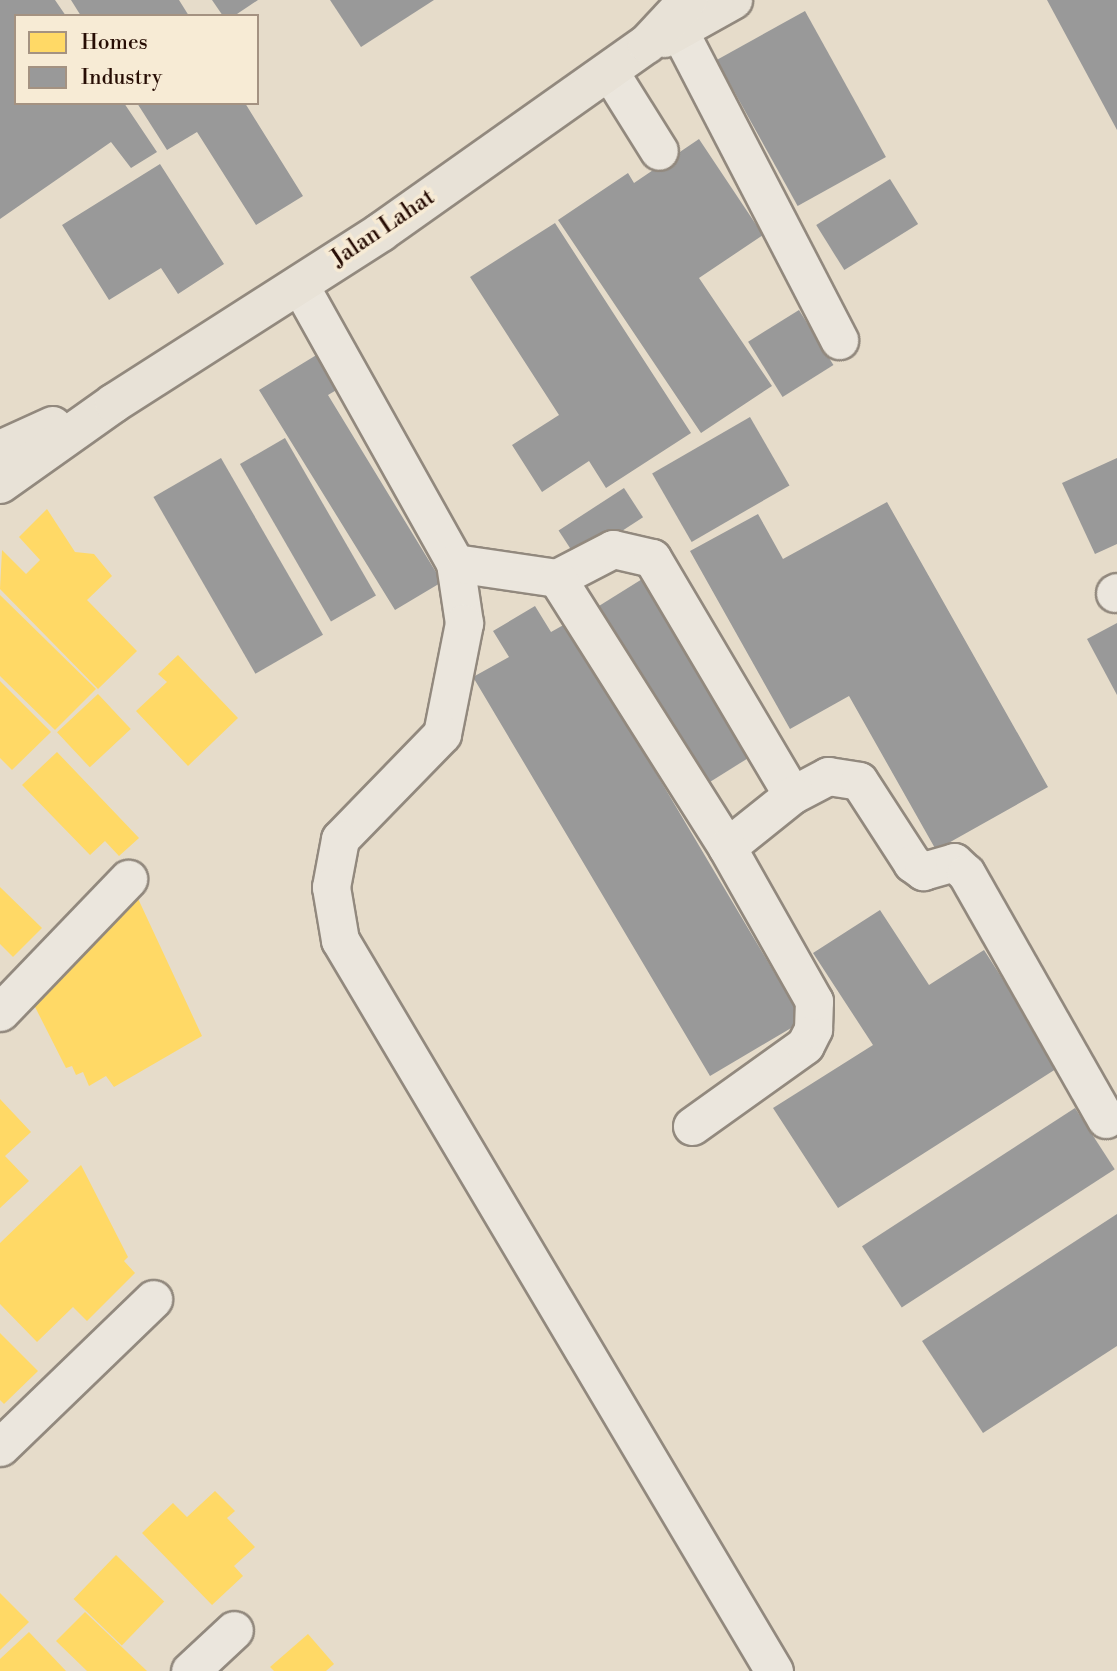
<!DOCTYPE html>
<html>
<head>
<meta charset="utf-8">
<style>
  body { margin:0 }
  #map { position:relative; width:1117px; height:1671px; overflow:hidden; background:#e6dcca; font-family:"Libre Bodoni",serif }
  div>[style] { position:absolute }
  .homes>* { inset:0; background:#ffd966; transform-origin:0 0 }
  .industry>* { inset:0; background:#999; transform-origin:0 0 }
  .roads { filter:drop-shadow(2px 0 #92897e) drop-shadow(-2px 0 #92897e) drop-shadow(0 2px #92897e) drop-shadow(0 -2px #92897e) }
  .minor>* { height:37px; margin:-18.5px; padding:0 18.5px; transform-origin:18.5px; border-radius:18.5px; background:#ebe6dd }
  .major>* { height:38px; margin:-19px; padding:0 19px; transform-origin:19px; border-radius:19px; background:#e8e2d7 }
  span { translate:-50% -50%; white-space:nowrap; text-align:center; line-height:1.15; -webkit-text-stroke:7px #f7ebd5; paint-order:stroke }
  .street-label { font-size:23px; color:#270d04 }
  .legend { position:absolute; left:14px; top:14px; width:245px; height:91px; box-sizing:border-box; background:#f7ebd5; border:2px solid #a49281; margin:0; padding:9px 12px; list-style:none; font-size:21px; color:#270d04 }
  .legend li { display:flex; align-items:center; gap:14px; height:35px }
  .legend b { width:35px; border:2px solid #a49281 }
</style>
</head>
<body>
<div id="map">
  <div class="homes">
    <i style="clip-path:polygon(47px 509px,75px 552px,94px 554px,112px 576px,87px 600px,137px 651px,98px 689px,0 589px,2px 550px,26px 574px,40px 560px,19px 537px)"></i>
    <i style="clip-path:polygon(0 595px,96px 689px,55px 730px,0 676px)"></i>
    <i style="clip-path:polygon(178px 655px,238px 718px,188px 766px,136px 711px,167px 682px,158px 674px)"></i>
    <i style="clip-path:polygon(0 681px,51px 732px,12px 770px,0 758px)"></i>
    <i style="left:98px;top:694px;width:48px;height:56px;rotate:47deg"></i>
    <i style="clip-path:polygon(57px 752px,139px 838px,119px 856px,105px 841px,90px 855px,22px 785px)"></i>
    <i style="clip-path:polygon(0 887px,42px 928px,13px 957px,0 944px)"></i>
    <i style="clip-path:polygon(134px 890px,202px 1036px,114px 1087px,106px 1076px,89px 1086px,83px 1072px,76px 1075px,72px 1066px,66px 1068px,32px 1001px)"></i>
    <i style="clip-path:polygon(0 1099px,31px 1132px,5px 1156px,29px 1181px,0 1208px)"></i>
    <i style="clip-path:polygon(81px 1165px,128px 1257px,124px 1261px,135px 1273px,87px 1321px,73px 1307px,37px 1342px,0 1304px,0 1243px)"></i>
    <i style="clip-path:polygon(0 1333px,38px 1371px,4px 1404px,0 1400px)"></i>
    <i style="clip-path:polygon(215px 1491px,235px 1511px,227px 1518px,255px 1547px,234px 1566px,243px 1576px,212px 1605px,142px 1533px,173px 1503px,187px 1517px)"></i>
    <i style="left:116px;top:1555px;width:67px;height:61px;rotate:44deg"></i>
    <i style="clip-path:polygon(0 1593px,29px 1622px,0 1650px)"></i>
    <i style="clip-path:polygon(85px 1612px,147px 1671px,87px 1671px,56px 1641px)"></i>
    <i style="clip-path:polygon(29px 1632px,66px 1671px,0 1671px,0 1659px)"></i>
    <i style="clip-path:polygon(308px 1634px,334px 1664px,326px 1671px,274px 1671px,270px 1667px)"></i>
  </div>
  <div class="industry">
    <i style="clip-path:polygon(0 0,55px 0,66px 16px,16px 16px,16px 103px,124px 103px,157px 152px,131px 168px,111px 142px,0 219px)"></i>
    <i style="clip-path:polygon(71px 0,179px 0,189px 16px,81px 16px)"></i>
    <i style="clip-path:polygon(212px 0,258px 0,234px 16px,223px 16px)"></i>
    <i style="clip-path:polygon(330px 0,434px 0,361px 47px)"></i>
    <i style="clip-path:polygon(1047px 0,1117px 0,1117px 130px)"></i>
    <i style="left:805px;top:11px;width:167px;height:101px;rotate:61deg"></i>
    <i style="clip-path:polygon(137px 103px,245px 103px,303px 196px,256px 225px,197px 132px,167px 150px)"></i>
    <i style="clip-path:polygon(699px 139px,763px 235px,699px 278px,772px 386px,701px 433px,558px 220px,628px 173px,634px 183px)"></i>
    <i style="clip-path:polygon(160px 164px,224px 264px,178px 294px,161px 268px,109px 300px,62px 225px)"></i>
    <i style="left:890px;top:179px;width:53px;height:87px;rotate:58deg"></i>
    <i style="clip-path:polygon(555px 223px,691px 433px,606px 488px,589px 461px,542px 492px,512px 445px,559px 415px,470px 277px)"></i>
    <i style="left:799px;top:310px;width:65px;height:60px;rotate:58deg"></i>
    <i style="clip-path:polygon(323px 351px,345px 385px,328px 395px,442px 582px,395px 610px,259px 390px)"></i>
    <i style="left:750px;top:417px;width:79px;height:113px;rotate:60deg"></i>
    <i style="left:285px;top:438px;width:182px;height:52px;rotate:60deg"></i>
    <i style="left:221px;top:458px;width:204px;height:78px;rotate:60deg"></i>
    <i style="clip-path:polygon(1117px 458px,1117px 544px,1095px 554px,1062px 483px)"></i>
    <i style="left:624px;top:488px;width:35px;height:78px;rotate:57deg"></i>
    <i style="clip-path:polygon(887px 502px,1048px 787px,936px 850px,849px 696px,790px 729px,690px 551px,758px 514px,783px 559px)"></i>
    <i style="left:647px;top:576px;width:208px;height:60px;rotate:58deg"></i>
    <i style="clip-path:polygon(535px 606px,551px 632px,567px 623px,803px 1021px,710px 1076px,473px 677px,509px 657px,493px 631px)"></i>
    <i style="clip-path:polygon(1117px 623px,1117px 695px,1087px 639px)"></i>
    <i style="clip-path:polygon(880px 910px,929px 985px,984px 950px,1059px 1067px,838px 1208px,773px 1108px,873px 1045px,813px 953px)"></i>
    <i style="left:1075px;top:1108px;width:73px;height:254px;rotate:57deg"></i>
    <i style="clip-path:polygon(1117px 1214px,1117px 1346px,983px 1433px,922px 1341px)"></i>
  </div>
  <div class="roads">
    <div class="minor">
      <i style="left:680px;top:33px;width:346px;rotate:62.6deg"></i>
      <i style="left:609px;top:71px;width:94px;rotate:58deg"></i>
      <i style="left:299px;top:284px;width:320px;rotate:60.8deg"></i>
      <i style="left:455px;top:563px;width:61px;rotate:81.5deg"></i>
      <i style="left:464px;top:623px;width:113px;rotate:101.2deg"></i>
      <i style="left:442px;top:734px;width:146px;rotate:134.2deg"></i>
      <i style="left:340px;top:839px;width:49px;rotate:100.6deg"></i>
      <i style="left:331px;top:887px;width:54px;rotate:80.4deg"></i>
      <i style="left:340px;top:940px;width:850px;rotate:59.3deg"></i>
      <i style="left:455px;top:563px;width:103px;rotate:8.4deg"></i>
      <i style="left:557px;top:578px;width:63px;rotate:-27.4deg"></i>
      <i style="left:613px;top:549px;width:40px;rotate:13deg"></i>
      <i style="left:652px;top:558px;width:275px;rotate:59.4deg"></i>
      <i style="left:792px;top:795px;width:41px;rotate:-27.8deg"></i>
      <i style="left:828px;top:776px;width:31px;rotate:9deg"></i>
      <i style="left:859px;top:781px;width:98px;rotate:57.1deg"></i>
      <i style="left:912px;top:863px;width:14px;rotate:36deg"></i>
      <i style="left:923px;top:871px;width:32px;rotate:-16deg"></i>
      <i style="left:954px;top:862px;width:16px;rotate:43deg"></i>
      <i style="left:966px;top:873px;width:283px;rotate:60.4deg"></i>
      <i style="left:557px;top:578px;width:318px;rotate:57.7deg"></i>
      <i style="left:727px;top:847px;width:83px;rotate:-38.7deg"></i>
      <i style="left:1115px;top:593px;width:2px;rotate:-27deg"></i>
      <i style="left:0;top:1012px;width:185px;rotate:-46.1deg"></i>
      <i style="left:692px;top:1126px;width:139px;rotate:-35.6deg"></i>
      <i style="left:805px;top:1045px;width:18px;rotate:-63deg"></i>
      <i style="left:813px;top:1029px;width:28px;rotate:-88deg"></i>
      <i style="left:814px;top:1001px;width:177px;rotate:-119.5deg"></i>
      <i style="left:0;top:1447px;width:213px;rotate:-44deg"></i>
      <i style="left:190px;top:1671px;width:60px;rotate:-43deg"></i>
    </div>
    <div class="major">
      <i style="left:665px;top:38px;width:78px;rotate:-29.2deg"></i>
      <i style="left:0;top:450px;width:58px;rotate:-24.4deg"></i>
      <i style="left:0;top:484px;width:140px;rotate:-35.4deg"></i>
      <i style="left:114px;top:403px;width:317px;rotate:-32.6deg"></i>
      <i style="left:381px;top:232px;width:326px;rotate:-35.3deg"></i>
      <i style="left:647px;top:44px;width:60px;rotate:-47deg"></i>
    </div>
  </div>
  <div class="street-label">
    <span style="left:383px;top:228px;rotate:-34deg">Jalan Lahat</span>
  </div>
  <ul class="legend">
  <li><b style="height:19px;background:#ffd966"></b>Homes</li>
  <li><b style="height:19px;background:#999"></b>Industry</li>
  </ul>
</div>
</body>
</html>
